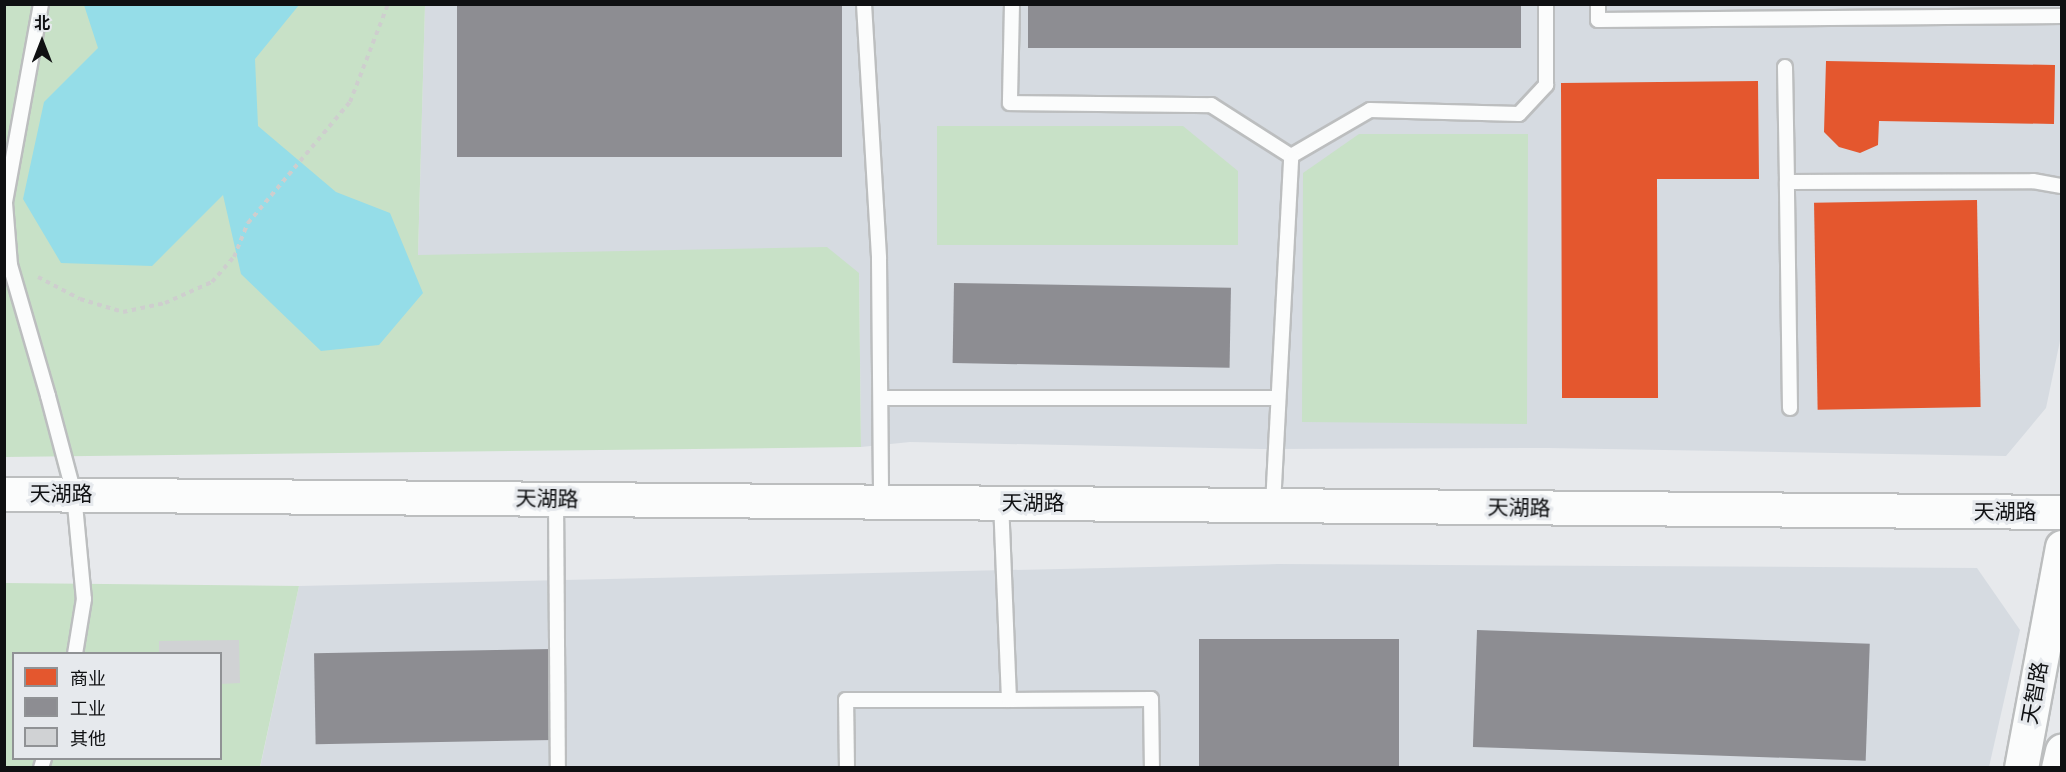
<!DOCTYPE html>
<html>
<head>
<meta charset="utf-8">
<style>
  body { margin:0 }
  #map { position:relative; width:2066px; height:772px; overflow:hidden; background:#e7e9ec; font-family:Roboto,"Noto Sans SC",sans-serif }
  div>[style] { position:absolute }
  .built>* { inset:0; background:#d6dbe1 }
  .green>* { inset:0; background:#c8e1c7 }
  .water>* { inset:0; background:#95dde8 }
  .shops>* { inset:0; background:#e4572e; transform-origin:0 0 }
  .industry>* { inset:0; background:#8d8d92; transform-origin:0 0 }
  .building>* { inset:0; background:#d0d2d4 }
  .path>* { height:4px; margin-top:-2px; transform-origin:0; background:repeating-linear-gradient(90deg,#cecece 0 4.5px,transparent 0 9px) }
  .roads { filter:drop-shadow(2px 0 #bcbebf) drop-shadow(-2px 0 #bcbebf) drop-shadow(0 2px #bcbebf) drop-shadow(0 -2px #bcbebf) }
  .service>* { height:14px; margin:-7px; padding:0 7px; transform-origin:7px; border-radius:7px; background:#fbfcfc }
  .tertiary>* { height:33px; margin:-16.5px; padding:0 16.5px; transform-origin:16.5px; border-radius:16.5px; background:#fbfcfc }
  span { translate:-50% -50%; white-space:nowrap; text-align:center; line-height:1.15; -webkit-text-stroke:6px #e6e9ed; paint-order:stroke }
  .street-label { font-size:21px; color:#0f1012 }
  .frame { position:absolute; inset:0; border:6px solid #0f1012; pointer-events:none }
  .legend { position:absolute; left:12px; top:652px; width:210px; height:108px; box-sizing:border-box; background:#e6e9ed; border:2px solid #909295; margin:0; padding:8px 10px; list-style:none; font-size:18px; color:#0f1012 }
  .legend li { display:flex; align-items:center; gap:12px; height:30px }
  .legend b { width:30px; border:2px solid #909295 }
  .north { position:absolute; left:12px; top:12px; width:60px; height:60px; -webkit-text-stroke:4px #e6e9ed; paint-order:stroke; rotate:0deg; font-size:16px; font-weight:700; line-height:24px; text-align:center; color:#0f1012 }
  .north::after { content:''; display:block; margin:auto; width:21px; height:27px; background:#0f1012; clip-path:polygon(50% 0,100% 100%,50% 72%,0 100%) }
</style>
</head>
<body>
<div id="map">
  <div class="built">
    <i style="clip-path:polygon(425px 5px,2061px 5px,2061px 336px,2046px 408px,2006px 456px,1548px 448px,1262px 449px,910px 442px,861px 447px,859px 273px,418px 255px)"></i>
    <i style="clip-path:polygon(1278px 564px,1977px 568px,2020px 630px,1989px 767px,260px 768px,299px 586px)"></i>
  </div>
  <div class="green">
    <i style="clip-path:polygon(4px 5px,425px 5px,418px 255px,827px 247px,859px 273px,861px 447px,5px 457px)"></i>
    <i style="clip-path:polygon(937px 126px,1183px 126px,1238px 171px,1238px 245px,937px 245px)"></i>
    <i style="clip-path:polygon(1359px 134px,1528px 134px,1527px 424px,1302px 422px,1303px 173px)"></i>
    <i style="clip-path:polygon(evenodd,5px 583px,299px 586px,260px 767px,5px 768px,5px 583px,14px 654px,220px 654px,220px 758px,14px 758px,14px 654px)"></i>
  </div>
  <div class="water">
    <i style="clip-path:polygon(84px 5px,299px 5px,255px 59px,258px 126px,336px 192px,390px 213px,423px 293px,379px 345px,321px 351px,271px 303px,241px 274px,223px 195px,152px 266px,61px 263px,23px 199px,44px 102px,98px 48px)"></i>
  </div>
  <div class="shops">
    <i style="clip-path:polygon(1826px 61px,2055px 65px,2054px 124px,1879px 121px,1878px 145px,1860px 153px,1839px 147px,1824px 132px)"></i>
    <i style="clip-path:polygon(1758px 81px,1759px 179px,1657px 179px,1658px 398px,1562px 398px,1561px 83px)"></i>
    <i style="left:1977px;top:200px;width:207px;height:163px;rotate:89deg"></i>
  </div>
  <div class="industry">
    <i style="left:457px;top:4px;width:385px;height:153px"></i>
    <i style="left:1028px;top:4px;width:493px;height:44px"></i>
    <i style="left:954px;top:283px;width:277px;height:80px;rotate:1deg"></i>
    <i style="left:1477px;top:630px;width:393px;height:117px;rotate:2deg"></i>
    <i style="left:1399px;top:639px;width:129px;height:200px;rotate:90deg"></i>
    <i style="left:552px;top:649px;width:91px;height:238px;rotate:89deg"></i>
  </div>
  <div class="building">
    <i style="clip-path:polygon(239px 640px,240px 683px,220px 684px,220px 654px,159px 654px,159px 641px)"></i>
  </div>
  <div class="path">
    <i style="left:38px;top:277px;width:47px;rotate:27.6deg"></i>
    <i style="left:80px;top:299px;width:45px;rotate:16.8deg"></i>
    <i style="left:123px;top:312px;width:43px;rotate:-12.1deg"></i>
    <i style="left:165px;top:303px;width:51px;rotate:-24.1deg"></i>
    <i style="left:212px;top:282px;width:33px;rotate:-49deg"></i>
    <i style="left:234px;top:257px;width:37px;rotate:-68deg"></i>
    <i style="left:248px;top:223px;width:158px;rotate:-49.9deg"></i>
    <i style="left:350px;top:102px;width:105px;rotate:-68.8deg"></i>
  </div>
  <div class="roads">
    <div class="service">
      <i style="left:41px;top:4px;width:202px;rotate:100.3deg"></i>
      <i style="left:5px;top:203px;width:62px;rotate:85.4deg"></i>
      <i style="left:10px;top:265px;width:136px;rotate:73.8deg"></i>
      <i style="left:48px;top:396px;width:101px;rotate:75.1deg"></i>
      <i style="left:74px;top:494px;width:105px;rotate:84.6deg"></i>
      <i style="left:84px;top:599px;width:56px;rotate:99.3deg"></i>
      <i style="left:864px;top:4px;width:255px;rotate:86.6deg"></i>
      <i style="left:879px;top:259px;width:243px;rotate:89.5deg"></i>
      <i style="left:1012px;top:4px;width:99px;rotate:91.2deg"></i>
      <i style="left:1010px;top:103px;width:201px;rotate:0.6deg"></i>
      <i style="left:1211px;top:105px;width:95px;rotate:32.5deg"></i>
      <i style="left:1598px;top:4px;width:16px;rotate:90deg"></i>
      <i style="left:1598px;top:20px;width:464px;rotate:-0.5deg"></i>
      <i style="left:1785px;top:67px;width:115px;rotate:89deg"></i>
      <i style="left:1291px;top:156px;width:91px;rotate:-30.2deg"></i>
      <i style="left:1370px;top:110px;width:149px;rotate:1.5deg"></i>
      <i style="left:1519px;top:114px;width:40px;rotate:-47deg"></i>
      <i style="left:1546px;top:85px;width:81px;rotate:-90deg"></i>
      <i style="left:881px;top:398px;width:397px"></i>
      <i style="left:1790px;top:408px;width:226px;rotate:-90.8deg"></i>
      <i style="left:1787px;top:182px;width:246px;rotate:-0.2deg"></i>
      <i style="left:2033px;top:181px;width:29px;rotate:10deg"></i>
      <i style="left:556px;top:499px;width:269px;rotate:89.6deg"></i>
      <i style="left:1273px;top:505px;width:349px;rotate:-87deg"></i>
      <i style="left:1009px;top:700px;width:142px;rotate:-0.4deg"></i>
      <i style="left:1151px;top:699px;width:69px;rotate:89.2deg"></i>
      <i style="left:41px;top:768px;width:10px;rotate:-73deg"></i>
      <i style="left:847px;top:768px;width:68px;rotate:-90.8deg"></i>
      <i style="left:846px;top:700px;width:163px"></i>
      <i style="left:1009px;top:700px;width:197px;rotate:-92.3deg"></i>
    </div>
    <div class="tertiary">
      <i style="left:4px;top:494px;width:2058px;rotate:0.5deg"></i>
      <i style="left:2021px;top:768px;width:225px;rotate:-79.5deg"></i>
      <i style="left:2058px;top:768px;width:18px;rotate:-77deg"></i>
    </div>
  </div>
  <div class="street-label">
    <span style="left:61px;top:494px">天湖路</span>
    <span style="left:547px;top:499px;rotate:1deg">天湖路</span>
    <span style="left:1033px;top:503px">天湖路</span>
    <span style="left:1519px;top:508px;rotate:1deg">天湖路</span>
    <span style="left:2005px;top:512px">天湖路</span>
    <span style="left:2035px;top:693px;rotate:-80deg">天智路</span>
  </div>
  <div class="frame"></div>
  <ul class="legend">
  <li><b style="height:16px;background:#e4572e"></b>商业</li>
  <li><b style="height:16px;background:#8d8d92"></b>工业</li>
  <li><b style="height:16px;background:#d0d2d4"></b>其他</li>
  </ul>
  <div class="north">北</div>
</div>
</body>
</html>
